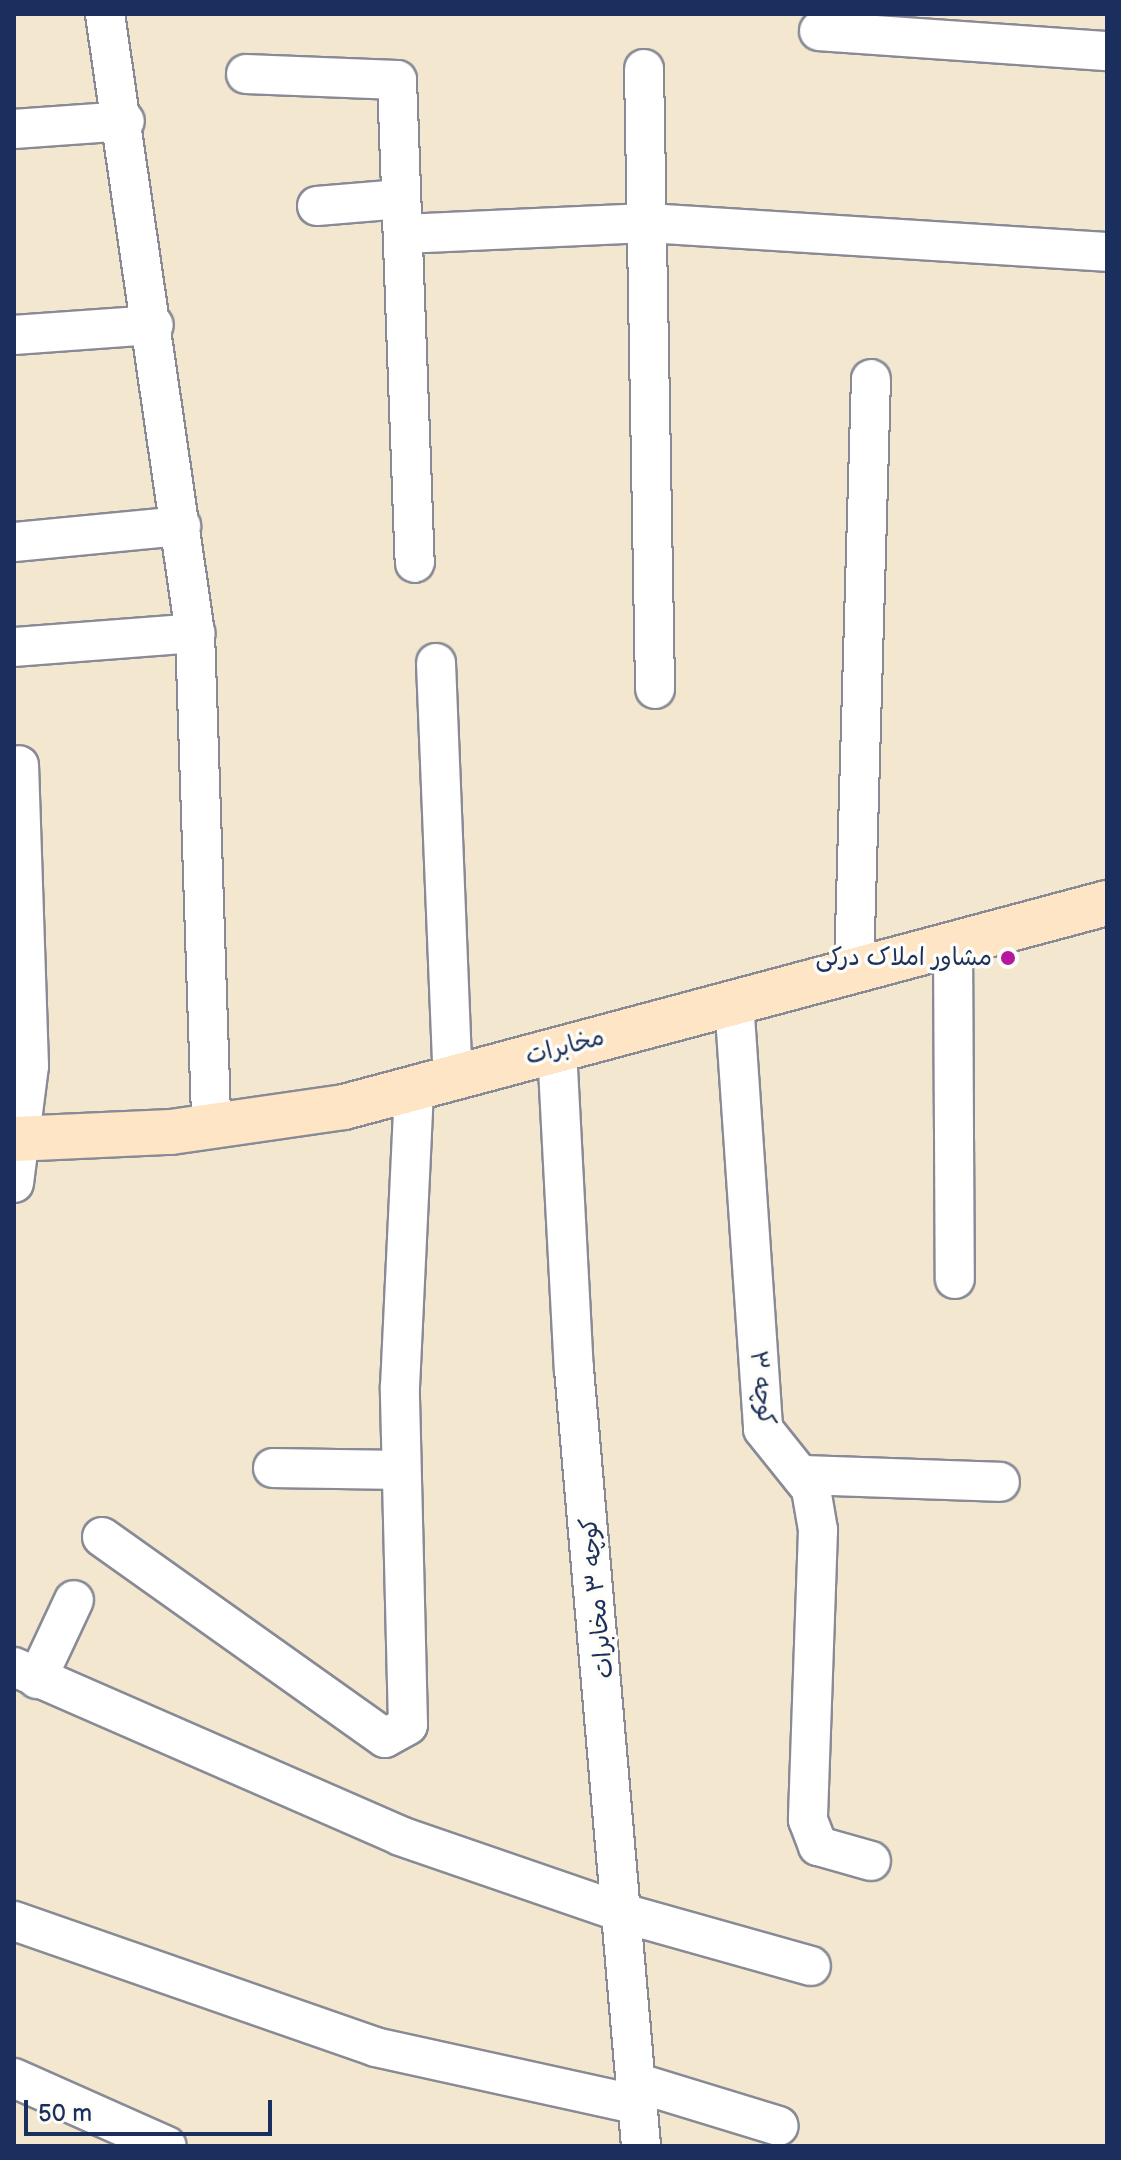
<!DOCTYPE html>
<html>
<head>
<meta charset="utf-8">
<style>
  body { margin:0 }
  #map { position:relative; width:1121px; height:2160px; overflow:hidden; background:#f4e7cf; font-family:"Balsamiq Sans","Playpen Sans Arabic",sans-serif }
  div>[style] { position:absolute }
  .roads { filter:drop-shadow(2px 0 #888b96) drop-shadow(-2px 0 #888b96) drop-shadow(0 2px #888b96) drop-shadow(0 -2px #888b96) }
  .street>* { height:38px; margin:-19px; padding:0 19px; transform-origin:19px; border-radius:19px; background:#fff }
  .secondary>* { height:44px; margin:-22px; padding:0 22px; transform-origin:22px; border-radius:22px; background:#fde5c5 }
  .dots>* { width:22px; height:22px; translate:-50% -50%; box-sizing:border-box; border:4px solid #fdfcf7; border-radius:50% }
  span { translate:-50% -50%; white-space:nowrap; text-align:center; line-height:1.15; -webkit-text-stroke:7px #fdfcf7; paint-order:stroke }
  .poi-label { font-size:24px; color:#1b2f5e }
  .right { translate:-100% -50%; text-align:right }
  .street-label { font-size:24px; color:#1b2f5e }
  .frame { position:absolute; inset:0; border:16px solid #1b2f5e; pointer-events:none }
  .scale { position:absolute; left:24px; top:2100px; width:248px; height:36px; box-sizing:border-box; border:4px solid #1b2f5e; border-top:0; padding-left:10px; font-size:24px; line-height:28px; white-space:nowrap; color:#1b2f5e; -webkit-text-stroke:6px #fdfcf7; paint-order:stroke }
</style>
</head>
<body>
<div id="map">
  <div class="roads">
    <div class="street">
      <i style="left:105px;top:14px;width:626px;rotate:81.73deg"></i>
      <i style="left:195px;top:633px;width:493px;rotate:88.1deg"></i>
      <i style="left:819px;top:31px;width:289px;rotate:4deg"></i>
      <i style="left:644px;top:69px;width:620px;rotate:88.98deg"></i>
      <i style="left:246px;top:74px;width:151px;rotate:2.3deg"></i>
      <i style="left:397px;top:80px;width:483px;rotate:87.9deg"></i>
      <i style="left:14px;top:129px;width:111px;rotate:-4.1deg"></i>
      <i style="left:317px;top:206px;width:84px;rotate:-4.8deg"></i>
      <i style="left:403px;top:234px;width:244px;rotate:-2.6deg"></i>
      <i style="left:647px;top:223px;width:461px;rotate:3.6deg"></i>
      <i style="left:14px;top:335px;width:140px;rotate:-4.1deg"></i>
      <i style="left:14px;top:542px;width:168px;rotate:-5.5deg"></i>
      <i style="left:14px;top:647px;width:182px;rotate:-4.4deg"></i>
      <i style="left:436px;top:663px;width:415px;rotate:87.7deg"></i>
      <i style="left:953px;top:942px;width:337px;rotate:89.7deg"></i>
      <i style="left:854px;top:968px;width:589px;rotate:-88.35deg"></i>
      <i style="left:734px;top:1001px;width:429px;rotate:86.1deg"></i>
      <i style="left:763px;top:1429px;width:77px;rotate:51.3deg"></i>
      <i style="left:811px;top:1489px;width:42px;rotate:80.3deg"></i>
      <i style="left:818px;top:1530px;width:290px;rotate:92deg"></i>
      <i style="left:808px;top:1820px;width:28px;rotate:69deg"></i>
      <i style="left:818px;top:1846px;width:55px;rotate:15.8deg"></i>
      <i style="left:557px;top:1049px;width:320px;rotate:87deg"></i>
      <i style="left:574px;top:1369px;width:780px;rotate:85.07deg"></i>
      <i style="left:14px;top:1183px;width:118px;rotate:-82.7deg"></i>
      <i style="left:29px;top:1066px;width:301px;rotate:-91.9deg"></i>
      <i style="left:273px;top:1468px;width:128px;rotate:0.9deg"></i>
      <i style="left:801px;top:1475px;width:199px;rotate:2deg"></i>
      <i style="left:102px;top:1537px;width:347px;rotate:35.4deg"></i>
      <i style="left:385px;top:1738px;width:26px;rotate:-29deg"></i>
      <i style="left:408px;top:1725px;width:338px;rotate:-91.4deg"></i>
      <i style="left:400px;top:1387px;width:299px;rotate:-87.3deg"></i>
      <i style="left:14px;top:1667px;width:421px;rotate:23.6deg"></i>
      <i style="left:400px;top:1836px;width:239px;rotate:19deg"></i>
      <i style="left:626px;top:1914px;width:192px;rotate:15.7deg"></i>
      <i style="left:37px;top:1679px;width:87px;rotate:-64.9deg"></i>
      <i style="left:14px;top:1921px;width:382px;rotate:19.2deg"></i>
      <i style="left:375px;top:2047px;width:270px;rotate:12.4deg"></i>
      <i style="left:14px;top:2078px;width:167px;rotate:24deg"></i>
      <i style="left:638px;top:2083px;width:147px;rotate:17deg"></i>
    </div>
    <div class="secondary">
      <i style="left:14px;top:1139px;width:157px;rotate:-2.6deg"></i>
      <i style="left:171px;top:1132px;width:175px;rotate:-8.2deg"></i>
      <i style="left:344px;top:1107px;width:790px;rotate:-14.97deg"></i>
    </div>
  </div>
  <div class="dots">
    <i style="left:1008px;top:958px;background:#b5179e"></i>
  </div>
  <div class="poi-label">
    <span class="right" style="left:992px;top:958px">مشاور املاک درکی</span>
  </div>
  <div class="street-label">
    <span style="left:565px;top:1047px;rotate:-15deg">مخابرات</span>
    <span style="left:762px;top:1388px;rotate:83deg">کوچه ۳</span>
    <span style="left:597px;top:1598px;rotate:-96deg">کوچه ۳ مخابرات</span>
  </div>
  <div class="frame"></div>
  <div class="scale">50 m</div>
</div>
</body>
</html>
